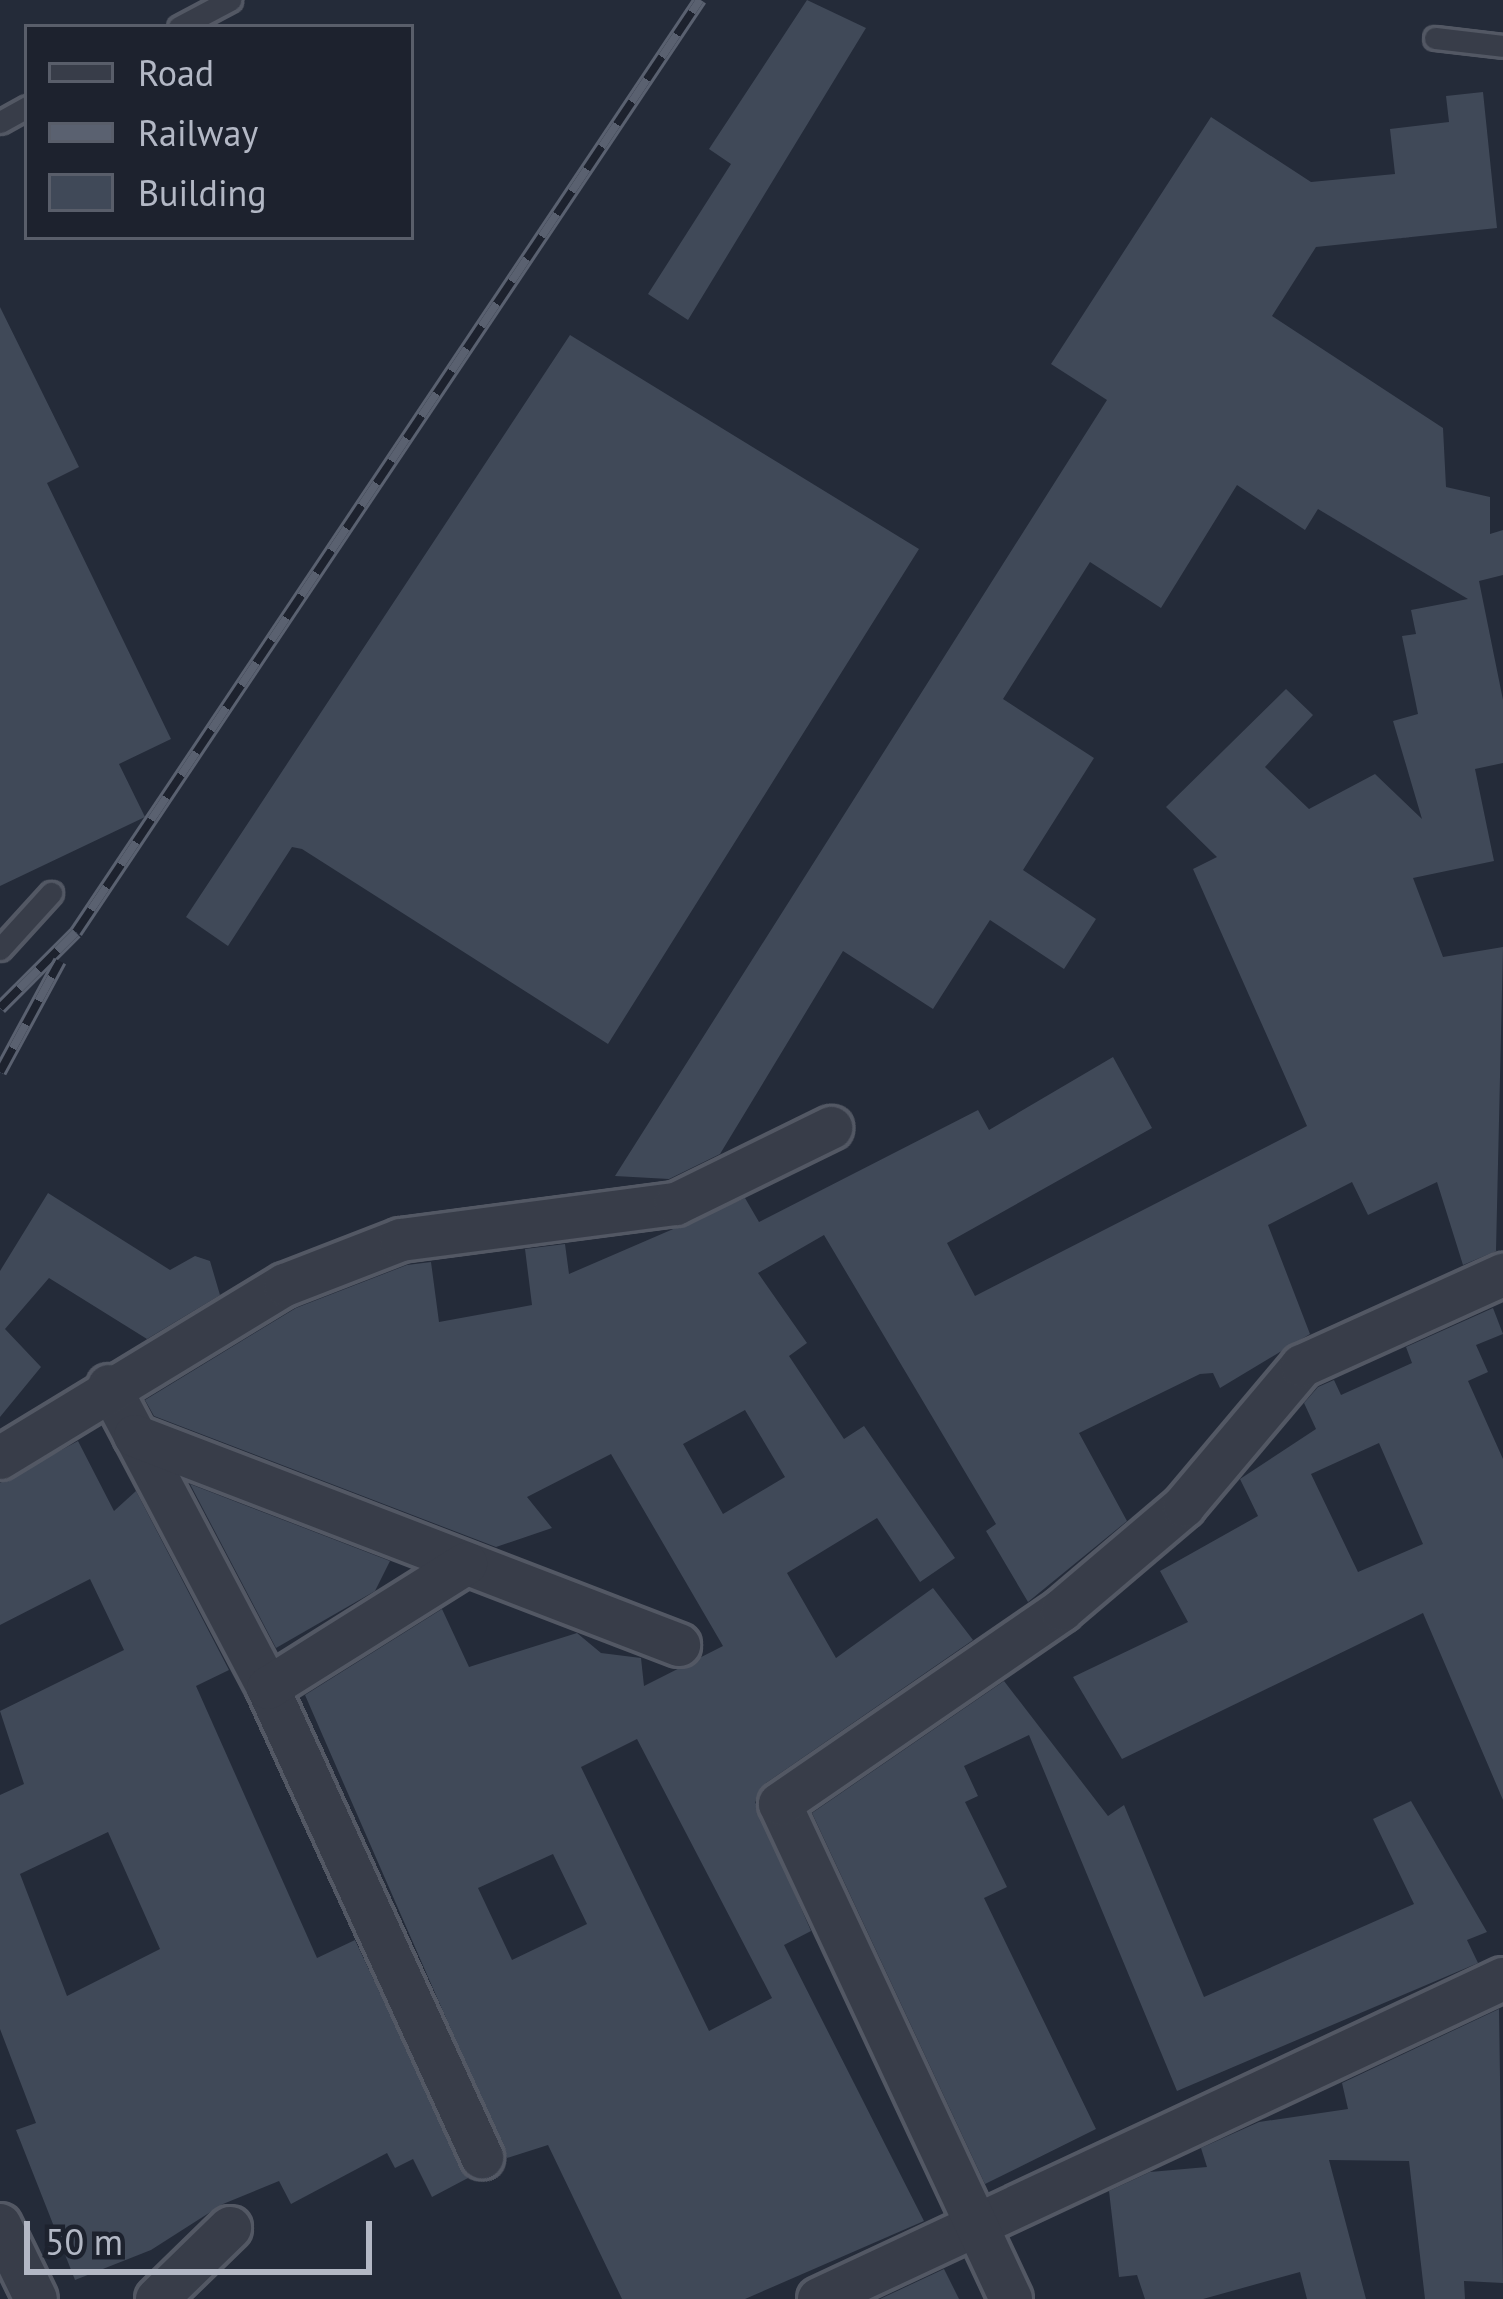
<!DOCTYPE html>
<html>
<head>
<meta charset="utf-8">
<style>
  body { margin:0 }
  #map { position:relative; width:1503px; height:2299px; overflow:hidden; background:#242b39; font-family:"PT Sans",sans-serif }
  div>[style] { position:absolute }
  .building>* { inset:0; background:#404958 }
  .roads { filter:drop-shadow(3px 0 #535864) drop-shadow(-3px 0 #535864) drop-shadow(0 3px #535864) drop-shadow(0 -3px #535864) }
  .lane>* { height:21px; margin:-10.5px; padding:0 10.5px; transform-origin:10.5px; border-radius:10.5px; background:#383d49 }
  .street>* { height:42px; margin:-21px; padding:0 21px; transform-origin:21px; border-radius:21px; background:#383d49 }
  .rail>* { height:14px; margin-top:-7px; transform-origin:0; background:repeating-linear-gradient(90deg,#1d222e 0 27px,#5a6170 0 54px); box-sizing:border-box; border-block:3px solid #5a6170 }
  span { translate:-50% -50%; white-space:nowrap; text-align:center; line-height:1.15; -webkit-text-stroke:9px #1d222e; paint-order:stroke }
  .legend { position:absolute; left:24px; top:24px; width:390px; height:216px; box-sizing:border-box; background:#1d222e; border:3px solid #595e6a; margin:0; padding:15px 21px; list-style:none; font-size:36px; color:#b3b8c5 }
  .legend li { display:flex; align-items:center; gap:24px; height:60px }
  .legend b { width:60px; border:3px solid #595e6a }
  .scale { position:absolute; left:24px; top:2221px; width:348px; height:54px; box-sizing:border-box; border:6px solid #b3b8c5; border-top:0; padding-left:15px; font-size:36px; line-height:42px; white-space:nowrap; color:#b3b8c5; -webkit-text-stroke:9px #1d222e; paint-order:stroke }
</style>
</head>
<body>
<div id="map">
  <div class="building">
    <i style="clip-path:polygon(807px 0,866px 28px,688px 320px,648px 294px,731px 164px,709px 149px)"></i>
    <i style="clip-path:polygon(evenodd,1483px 92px,1497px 228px,1316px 247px,1272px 316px,1443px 428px,1446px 487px,1490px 497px,1490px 534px,1503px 530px,1503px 575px,1479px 581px,1503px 700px,1503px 763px,1475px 769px,1494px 861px,1413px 878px,1443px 957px,1503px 947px,1496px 1251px,1463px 1265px,1437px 1182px,1368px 1215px,1352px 1182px,1268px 1225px,1310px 1334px,1220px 1388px,1213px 1373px,1200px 1374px,1079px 1433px,1127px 1521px,1028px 1602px,986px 1531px,996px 1524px,824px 1235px,758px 1273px,807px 1343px,789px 1356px,844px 1439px,864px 1426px,955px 1558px,920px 1582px,877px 1518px,787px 1573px,836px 1658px,933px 1588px,973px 1640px,766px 1783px,755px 1802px,811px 1931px,784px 1945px,924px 2221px,745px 2299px,622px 2299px,548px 2145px,507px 2158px,305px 1695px,442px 1609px,469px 1667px,577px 1633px,601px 1653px,641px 1658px,644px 1686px,723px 1646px,611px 1454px,527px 1497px,552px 1528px,496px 1547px,154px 1416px,145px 1400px,296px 1308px,407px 1265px,431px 1262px,439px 1322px,532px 1305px,525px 1249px,565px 1244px,569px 1274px,745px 1198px,759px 1222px,978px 1110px,989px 1130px,1113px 1057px,1152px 1128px,947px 1243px,975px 1296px,1307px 1126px,1193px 869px,1217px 857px,1166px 807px,1286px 689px,1313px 715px,1265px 767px,1309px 809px,1375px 774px,1422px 819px,1393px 721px,1418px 714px,1402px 636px,1416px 634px,1411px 610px,1468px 599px,1318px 509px,1305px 530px,1237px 485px,1161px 608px,1090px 562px,1003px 699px,1094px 758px,1023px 870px,1096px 919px,1064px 969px,990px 920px,933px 1009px,843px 951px,720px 1154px,669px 1179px,615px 1176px,1107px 400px,1051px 364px,1211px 117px,1311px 182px,1395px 174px,1390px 129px,1449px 122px,1446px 96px,1483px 92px,745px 1410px,785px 1477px,723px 1514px,683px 1444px,745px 1410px,1483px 92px,637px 1739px,772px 1998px,709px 2031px,581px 1767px,637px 1739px,1483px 92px,553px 1854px,587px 1924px,512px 1960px,478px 1888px,553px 1854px)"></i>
    <i style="clip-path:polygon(0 307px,79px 467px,47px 483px,171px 739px,119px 764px,145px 817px,0 886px)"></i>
    <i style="clip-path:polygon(570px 335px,919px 549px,608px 1044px,302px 849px,292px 847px,228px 946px,186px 917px)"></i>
    <i style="clip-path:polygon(48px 1193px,170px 1270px,195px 1256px,210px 1261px,220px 1295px,147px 1339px,49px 1278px,5px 1329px,41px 1367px,0 1417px,0 1271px)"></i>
    <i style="clip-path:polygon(evenodd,1493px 1308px,1503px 1334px,1476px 1345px,1488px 1372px,1468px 1381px,1503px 1459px,1503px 1800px,1423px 1613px,1122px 1759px,1073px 1677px,1188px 1622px,1160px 1571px,1258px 1516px,1240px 1479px,1316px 1429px,1304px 1403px,1318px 1387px,1334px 1380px,1341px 1395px,1412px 1363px,1406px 1347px,1493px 1308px,1379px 1443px,1423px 1544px,1358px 1572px,1311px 1474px,1379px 1443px)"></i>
    <i style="clip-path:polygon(evenodd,78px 1441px,114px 1511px,136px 1491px,229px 1670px,196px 1686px,317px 1958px,355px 1940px,468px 2178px,432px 2197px,413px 2159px,395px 2168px,387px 2153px,291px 2204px,279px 2181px,223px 2204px,151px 2250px,75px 2280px,16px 2130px,36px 2123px,0 2029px,0 1795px,24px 1784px,0 1711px,124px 1650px,90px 1579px,0 1625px,0 1483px,78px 1441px,108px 1832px,160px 1949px,67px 1996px,20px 1874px,108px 1832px)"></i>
    <i style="clip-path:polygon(190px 1484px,390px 1561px,375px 1591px,276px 1648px)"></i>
    <i style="clip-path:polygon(1004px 1681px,1108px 1816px,1124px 1805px,1204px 1997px,1414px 1904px,1373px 1819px,1411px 1801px,1487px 1932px,1467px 1940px,1478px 1963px,1177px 2091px,1029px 1735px,964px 1766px,978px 1796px,965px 1802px,1007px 1887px,984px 1898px,1096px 2129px,985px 2184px,812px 1813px)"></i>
    <i style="clip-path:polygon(1499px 2009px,1503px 2283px,1464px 2281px,1465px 2299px,1425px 2299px,1409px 2161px,1329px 2160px,1366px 2299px,1307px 2299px,1300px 2272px,1203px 2299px,1145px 2299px,1137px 2275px,1119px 2277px,1109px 2191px,1150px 2172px,1207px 2167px,1201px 2148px,1259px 2122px,1348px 2109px,1342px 2083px)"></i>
    <i style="clip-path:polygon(944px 2269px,959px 2299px,880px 2299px)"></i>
  </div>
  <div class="roads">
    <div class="lane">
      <i style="left:179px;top:27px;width:58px;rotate:-27.9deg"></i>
      <i style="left:1435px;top:38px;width:68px;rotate:6.7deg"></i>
      <i style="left:0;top:122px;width:31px;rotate:-29deg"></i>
      <i style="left:0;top:949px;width:76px;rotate:-47.7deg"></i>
    </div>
    <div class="street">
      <i style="left:109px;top:1386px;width:341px;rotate:62.2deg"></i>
      <i style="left:268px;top:1688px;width:516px;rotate:65.47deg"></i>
      <i style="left:135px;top:1436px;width:583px;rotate:21.02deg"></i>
      <i style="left:0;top:1458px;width:333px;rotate:-31.3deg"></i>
      <i style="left:285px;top:1285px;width:124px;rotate:-21.2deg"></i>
      <i style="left:401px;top:1240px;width:277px;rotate:-7.5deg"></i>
      <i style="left:676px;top:1204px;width:173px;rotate:-26.1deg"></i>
      <i style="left:268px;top:1688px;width:234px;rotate:-32.1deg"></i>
      <i style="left:0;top:2225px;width:82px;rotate:64.1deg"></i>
      <i style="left:157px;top:2299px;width:102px;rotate:-44.2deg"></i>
      <i style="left:819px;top:2299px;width:755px;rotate:-25.07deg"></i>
      <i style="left:1011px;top:2299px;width:546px;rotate:-115.02deg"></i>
      <i style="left:780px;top:1804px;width:342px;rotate:-34.5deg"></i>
      <i style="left:1062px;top:1610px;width:160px;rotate:-40.4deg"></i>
      <i style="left:1184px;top:1506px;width:183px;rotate:-49.9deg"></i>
      <i style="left:1302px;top:1366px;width:221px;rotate:-24.4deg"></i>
    </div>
  </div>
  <div class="rail">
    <i style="left:0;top:1008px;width:107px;rotate:-45deg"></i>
    <i style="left:76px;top:932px;width:1122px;rotate:-56.2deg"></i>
    <i style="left:0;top:1072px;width:126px;rotate:-61.6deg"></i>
  </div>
  <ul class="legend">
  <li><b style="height:15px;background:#383d49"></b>Road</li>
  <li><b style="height:15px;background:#5a6170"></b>Railway</li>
  <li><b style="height:33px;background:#404958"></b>Building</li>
  </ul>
  <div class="scale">50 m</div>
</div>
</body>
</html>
